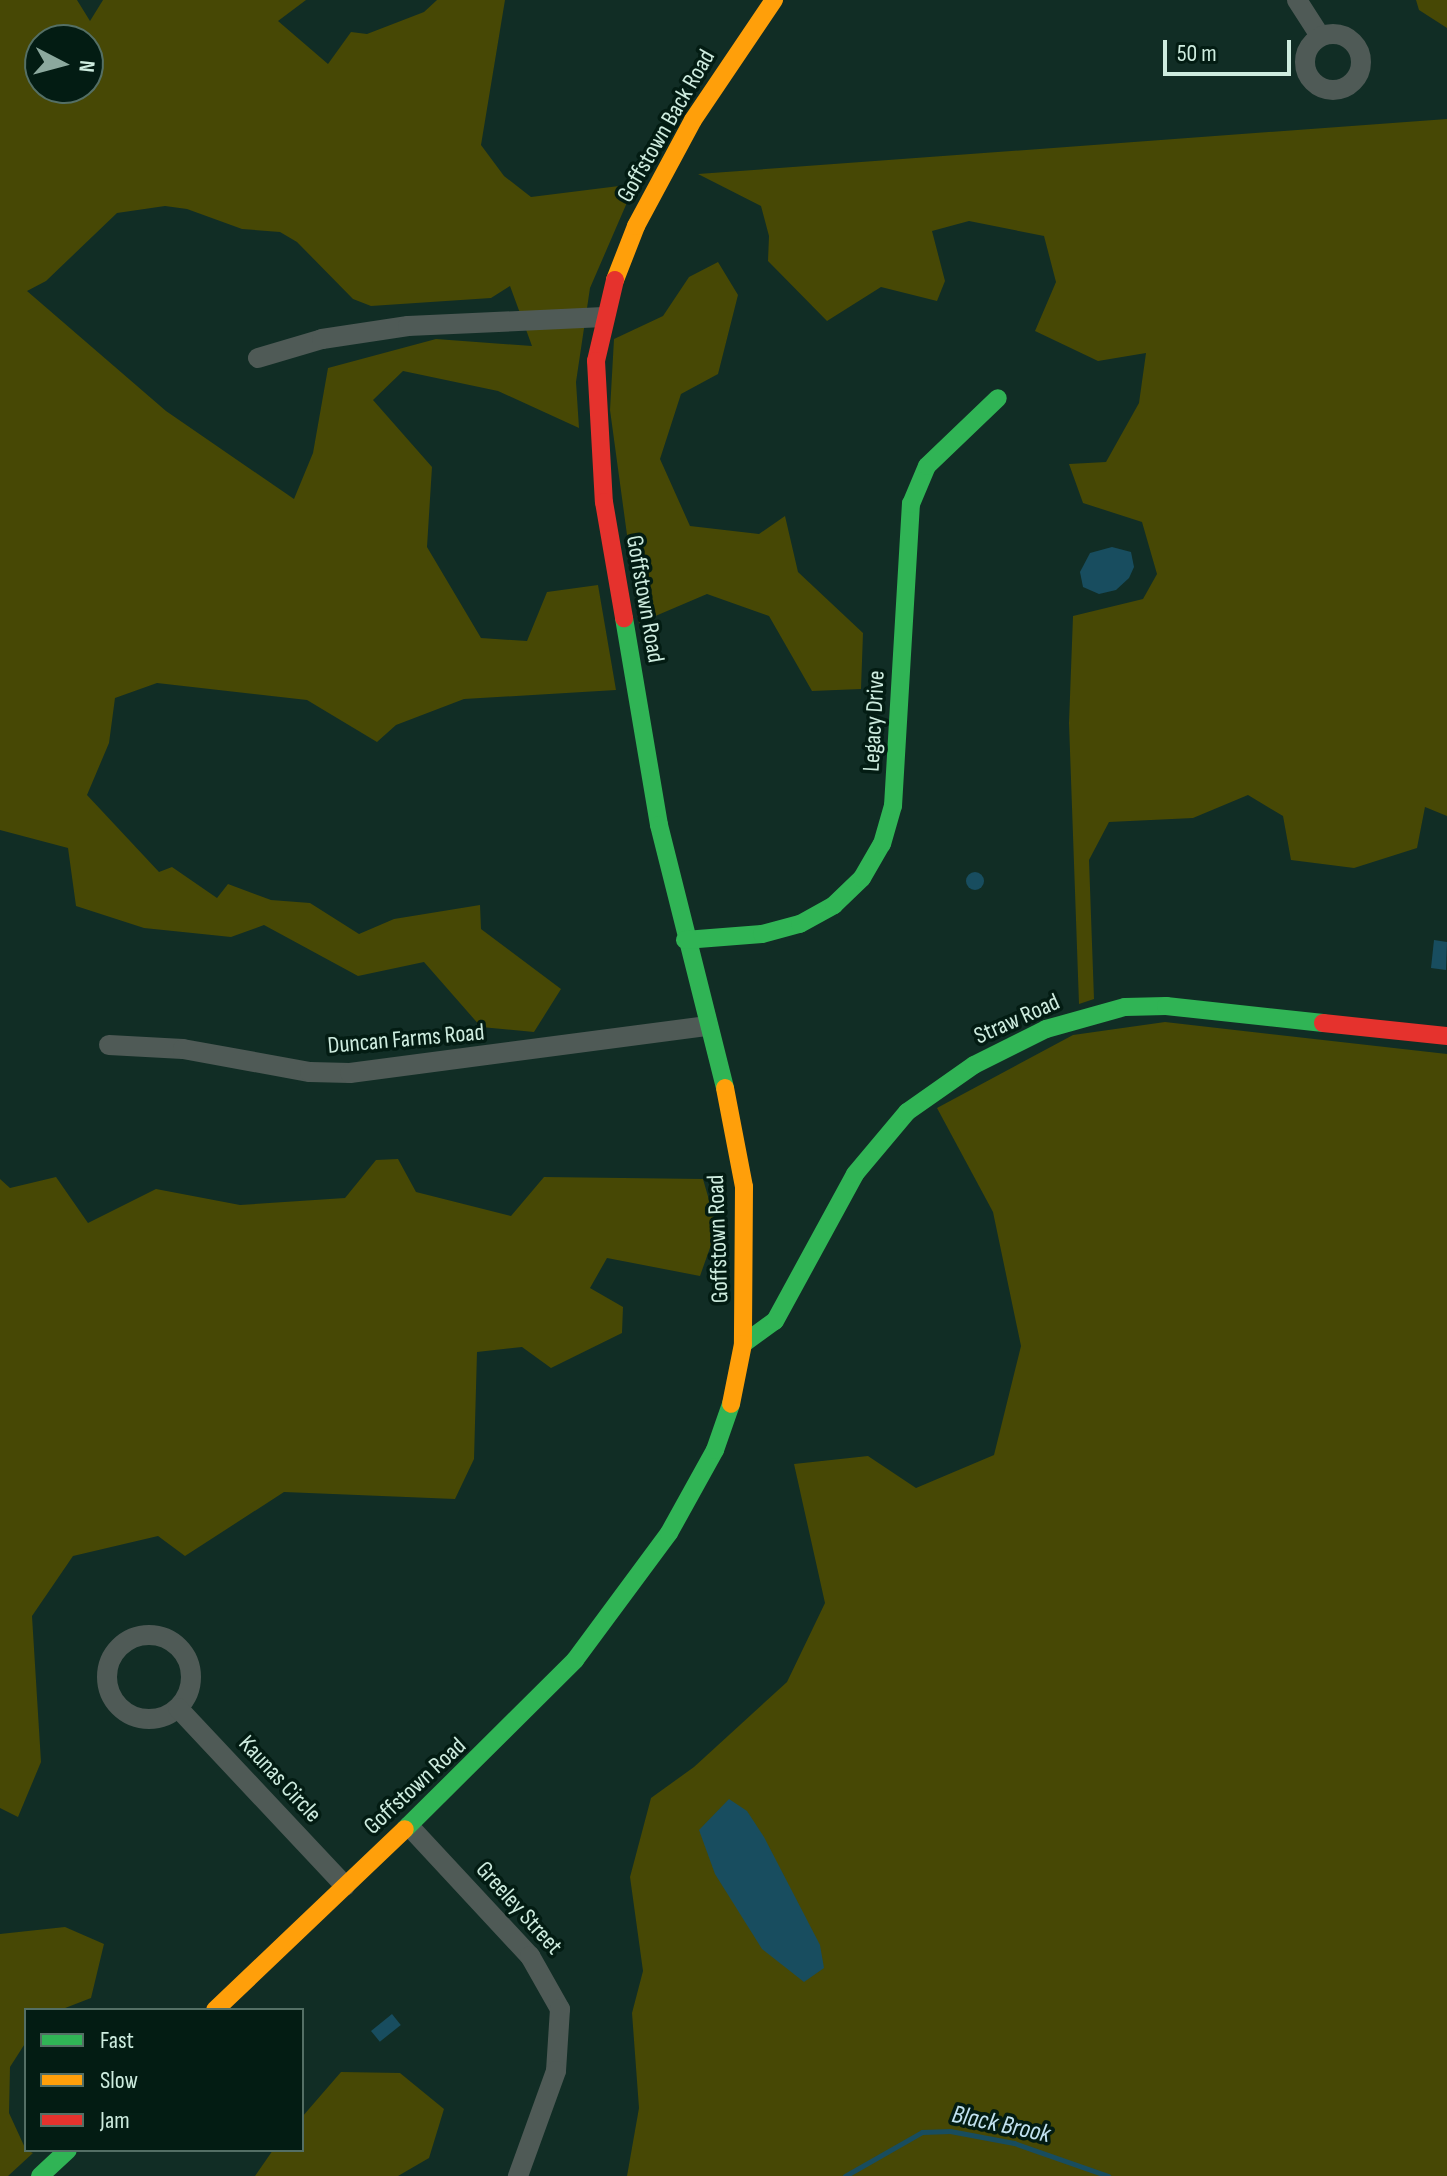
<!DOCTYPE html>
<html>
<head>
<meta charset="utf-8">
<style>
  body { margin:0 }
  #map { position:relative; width:1447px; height:2176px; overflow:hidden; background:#112d25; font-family:"Sofia Sans Condensed",sans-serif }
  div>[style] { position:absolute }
  .green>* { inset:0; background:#474805 }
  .water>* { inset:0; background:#184d5f; transform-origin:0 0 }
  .round { border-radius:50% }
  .stream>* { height:5px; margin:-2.5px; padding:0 2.5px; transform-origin:2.5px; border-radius:2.5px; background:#184d5f }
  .street>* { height:20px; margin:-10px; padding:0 10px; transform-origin:10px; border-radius:10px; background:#4f5a56 }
  .street>.ring { margin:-10px; padding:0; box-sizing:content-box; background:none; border:20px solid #4f5a56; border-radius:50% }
  .fast>* { height:18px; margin:-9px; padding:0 9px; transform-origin:9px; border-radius:9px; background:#30b455 }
  .slow>* { height:18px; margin:-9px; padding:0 9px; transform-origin:9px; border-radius:9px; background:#ff9f0a }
  .jam>* { height:18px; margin:-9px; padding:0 9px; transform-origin:9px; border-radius:9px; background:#e5322d }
  span { translate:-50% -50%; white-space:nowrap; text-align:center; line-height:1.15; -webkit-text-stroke:7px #031c13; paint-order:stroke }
  .street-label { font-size:24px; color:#ceecdf }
  .water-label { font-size:26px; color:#c2e2f0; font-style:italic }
  .legend { position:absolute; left:24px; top:2008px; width:280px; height:144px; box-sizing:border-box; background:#031c13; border:2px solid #546f65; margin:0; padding:10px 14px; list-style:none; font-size:24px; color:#ceecdf }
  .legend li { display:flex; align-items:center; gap:16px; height:40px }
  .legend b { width:40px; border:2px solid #546f65 }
  .north { position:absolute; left:24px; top:24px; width:80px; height:80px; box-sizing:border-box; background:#031c13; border:2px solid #546f65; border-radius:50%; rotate:96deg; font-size:22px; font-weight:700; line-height:32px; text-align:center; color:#ceecdf }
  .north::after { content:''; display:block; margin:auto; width:28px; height:36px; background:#8ca99e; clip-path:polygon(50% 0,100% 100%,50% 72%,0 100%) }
  .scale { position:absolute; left:1163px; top:40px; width:128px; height:36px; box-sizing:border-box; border:4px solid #ceecdf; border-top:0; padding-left:10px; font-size:24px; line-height:28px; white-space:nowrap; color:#ceecdf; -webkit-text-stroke:6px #031c13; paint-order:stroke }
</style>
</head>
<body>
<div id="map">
  <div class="green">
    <i style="clip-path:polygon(evenodd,0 0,77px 0,90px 21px,103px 0,306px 0,278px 21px,328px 64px,351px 32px,367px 34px,424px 12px,437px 0,505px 0,481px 145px,504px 176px,531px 197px,635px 184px,590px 288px,576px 382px,579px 428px,498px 391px,403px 371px,373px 400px,432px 467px,427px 547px,481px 638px,527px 641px,547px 592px,598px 585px,616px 690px,464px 699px,396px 725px,377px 742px,307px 700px,157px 683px,115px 698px,109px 743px,87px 795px,159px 872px,172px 867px,217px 898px,228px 884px,271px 900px,310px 903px,359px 934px,394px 919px,480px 905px,481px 929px,561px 989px,534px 1032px,481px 1027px,424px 962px,358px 976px,264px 925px,231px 937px,144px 928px,76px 906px,68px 848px,0 830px,0 0,40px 40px,88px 40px,88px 88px,40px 88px,40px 40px,0 0,165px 206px,187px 209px,242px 229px,280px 232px,297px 242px,353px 299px,371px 306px,491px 298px,510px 286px,532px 346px,436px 339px,328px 368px,313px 453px,294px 499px,166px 411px,27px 291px,46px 281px,117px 213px,165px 206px)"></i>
    <i style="clip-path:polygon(1416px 0,1447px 0,1447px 28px,1419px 10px)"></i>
    <i style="clip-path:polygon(1447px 119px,1447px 816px,1425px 807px,1417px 848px,1354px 868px,1291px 860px,1283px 816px,1248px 795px,1193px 818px,1109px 822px,1089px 860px,1094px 999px,1079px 1004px,1069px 723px,1073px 616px,1143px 599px,1157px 574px,1142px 522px,1083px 503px,1069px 464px,1106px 462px,1139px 403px,1146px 353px,1098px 361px,1035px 331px,1056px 282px,1044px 236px,969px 221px,932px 231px,945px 281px,937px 301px,881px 287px,827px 321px,768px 261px,769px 236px,761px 206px,698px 174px)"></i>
    <i style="clip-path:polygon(718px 262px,738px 295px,718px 374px,681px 394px,660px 459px,690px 526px,759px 534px,785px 516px,798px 572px,863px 633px,861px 689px,812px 691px,769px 616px,707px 594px,639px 623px,610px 410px,614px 339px,663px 316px,689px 277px)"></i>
    <i style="clip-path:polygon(1165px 1022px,1447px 1054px,1447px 2176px,627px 2176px,639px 2108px,632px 2013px,643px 1971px,630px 1877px,651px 1798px,694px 1767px,787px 1682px,825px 1603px,794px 1464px,868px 1456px,916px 1488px,994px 1455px,1021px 1346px,993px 1212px,937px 1108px,1073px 1035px)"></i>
    <i style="clip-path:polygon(398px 1159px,416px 1192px,511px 1216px,544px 1177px,703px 1179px,717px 1228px,700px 1276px,607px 1258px,590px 1288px,623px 1307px,622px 1333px,551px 1368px,522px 1347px,477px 1352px,474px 1459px,455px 1499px,284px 1492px,185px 1556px,158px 1536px,73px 1556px,32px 1616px,41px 1762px,18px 1817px,0 1808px,0 1179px,10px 1188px,56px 1177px,88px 1223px,156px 1189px,240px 1205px,345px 1198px,376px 1160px)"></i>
    <i style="clip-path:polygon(65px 1927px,104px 1944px,91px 1998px,60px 2010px,26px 2010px,26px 2042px,10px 2067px,9px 2113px,26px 2150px,33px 2153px,8px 2176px,0 2176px,0 1934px)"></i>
    <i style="clip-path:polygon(341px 2072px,400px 2073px,444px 2109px,429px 2158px,398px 2176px,255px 2176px,273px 2150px,302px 2150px,302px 2117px)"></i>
  </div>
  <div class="water">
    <i style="clip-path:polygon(1112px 547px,1131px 552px,1134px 567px,1129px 578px,1116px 590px,1099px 594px,1083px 587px,1080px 572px,1090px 553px)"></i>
    <i class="round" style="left:966px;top:872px;width:18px;height:18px"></i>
    <i style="clip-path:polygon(1434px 940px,1447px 942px,1446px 970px,1431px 968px)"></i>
    <i style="clip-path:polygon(729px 1799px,747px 1811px,764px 1837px,820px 1945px,824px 1968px,804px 1982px,762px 1949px,715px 1874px,699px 1830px)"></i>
    <i style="left:392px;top:2014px;width:14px;height:27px;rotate:51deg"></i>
  </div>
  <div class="stream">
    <i style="left:845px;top:2176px;width:89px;rotate:-29.7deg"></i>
    <i style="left:922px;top:2132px;width:28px;rotate:-2deg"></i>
    <i style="left:950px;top:2131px;width:65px;rotate:10.6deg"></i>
    <i style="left:1014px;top:2143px;width:100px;rotate:19.3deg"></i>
  </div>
  <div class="street">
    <i style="left:1297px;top:0;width:43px;rotate:57.4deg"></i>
    <i class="ring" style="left:1305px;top:34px;width:36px;height:36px"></i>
    <i style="left:258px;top:358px;width:67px;rotate:-16.5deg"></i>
    <i style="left:322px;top:339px;width:87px;rotate:-8.6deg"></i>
    <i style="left:408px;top:326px;width:196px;rotate:-2.6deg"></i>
    <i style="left:109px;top:1045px;width:74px;rotate:3.1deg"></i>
    <i style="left:183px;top:1049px;width:129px;rotate:10.3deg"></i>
    <i style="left:310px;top:1072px;width:40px;rotate:1.4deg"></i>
    <i style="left:350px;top:1073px;width:361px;rotate:-7.5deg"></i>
    <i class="ring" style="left:107px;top:1635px;width:64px;height:64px"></i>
    <i style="left:178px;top:1708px;width:244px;rotate:46.8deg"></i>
    <i style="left:409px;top:1826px;width:178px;rotate:47.1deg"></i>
    <i style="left:530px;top:1956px;width:61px;rotate:60.5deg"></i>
    <i style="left:560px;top:2009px;width:62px;rotate:93.7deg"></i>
    <i style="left:556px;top:2071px;width:112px;rotate:109.9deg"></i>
  </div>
  <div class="fast">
    <i style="left:624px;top:618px;width:210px;rotate:80.4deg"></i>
    <i style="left:659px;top:825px;width:271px;rotate:75.9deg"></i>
    <i style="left:685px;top:940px;width:77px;rotate:-4.5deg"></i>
    <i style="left:762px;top:934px;width:39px;rotate:-15deg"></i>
    <i style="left:800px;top:924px;width:39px;rotate:-29deg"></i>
    <i style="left:834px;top:905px;width:39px;rotate:-44deg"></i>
    <i style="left:862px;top:878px;width:39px;rotate:-60deg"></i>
    <i style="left:882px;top:844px;width:40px;rotate:-74deg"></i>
    <i style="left:893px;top:806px;width:303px;rotate:-86.6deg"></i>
    <i style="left:911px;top:504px;width:41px;rotate:-67.2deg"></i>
    <i style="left:927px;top:466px;width:98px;rotate:-43.8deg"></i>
    <i style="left:743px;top:1344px;width:39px;rotate:-36deg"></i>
    <i style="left:775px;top:1321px;width:167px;rotate:-61.4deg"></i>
    <i style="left:855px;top:1174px;width:81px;rotate:-50deg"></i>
    <i style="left:907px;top:1112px;width:82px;rotate:-35deg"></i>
    <i style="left:974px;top:1065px;width:80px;rotate:-26.6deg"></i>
    <i style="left:1046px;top:1029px;width:82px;rotate:-15.6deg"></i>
    <i style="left:1125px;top:1007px;width:41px;rotate:-1.4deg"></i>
    <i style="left:1166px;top:1006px;width:158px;rotate:6.2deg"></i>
    <i style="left:405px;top:1829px;width:240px;rotate:-44.8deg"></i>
    <i style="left:575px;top:1660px;width:158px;rotate:-53.5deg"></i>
    <i style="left:669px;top:1533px;width:95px;rotate:-61deg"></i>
    <i style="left:715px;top:1450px;width:49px;rotate:-70.8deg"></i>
    <i style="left:40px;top:2176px;width:38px;rotate:-43deg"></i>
  </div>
  <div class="slow">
    <i style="left:615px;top:280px;width:58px;rotate:-68.7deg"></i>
    <i style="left:636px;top:226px;width:120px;rotate:-61.7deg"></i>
    <i style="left:693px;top:120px;width:145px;rotate:-56deg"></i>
    <i style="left:725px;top:1088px;width:101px;rotate:79.1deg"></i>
    <i style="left:744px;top:1187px;width:157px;rotate:90.4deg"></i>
    <i style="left:743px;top:1344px;width:61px;rotate:101.3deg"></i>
    <i style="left:215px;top:2010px;width:262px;rotate:-43.6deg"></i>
  </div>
  <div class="jam">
    <i style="left:615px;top:280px;width:83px;rotate:103.2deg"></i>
    <i style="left:596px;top:361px;width:141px;rotate:86.8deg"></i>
    <i style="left:604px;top:502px;width:118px;rotate:80.2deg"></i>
    <i style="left:1323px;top:1023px;width:125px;rotate:6deg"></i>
  </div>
  <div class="street-label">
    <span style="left:666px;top:126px;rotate:-60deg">Goffstown Back Road</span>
    <span style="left:645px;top:599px;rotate:80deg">Goffstown Road</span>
    <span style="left:874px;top:721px;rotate:-87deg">Legacy Drive</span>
    <span style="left:1017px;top:1019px;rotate:-24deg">Straw Road</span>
    <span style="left:406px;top:1039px;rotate:-5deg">Duncan Farms Road</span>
    <span style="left:718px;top:1239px;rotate:-92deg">Goffstown Road</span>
    <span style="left:280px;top:1779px;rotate:47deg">Kaunas Circle</span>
    <span style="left:415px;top:1786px;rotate:-43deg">Goffstown Road</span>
    <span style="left:519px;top:1908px;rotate:48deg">Greeley Street</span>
  </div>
  <div class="water-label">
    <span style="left:1001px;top:2125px;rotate:12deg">Black Brook</span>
  </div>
  <ul class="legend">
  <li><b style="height:10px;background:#30b455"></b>Fast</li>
  <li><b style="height:10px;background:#ff9f0a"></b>Slow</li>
  <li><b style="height:10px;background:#e5322d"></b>Jam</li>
  </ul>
  <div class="north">N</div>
  <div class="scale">50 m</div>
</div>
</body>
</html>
